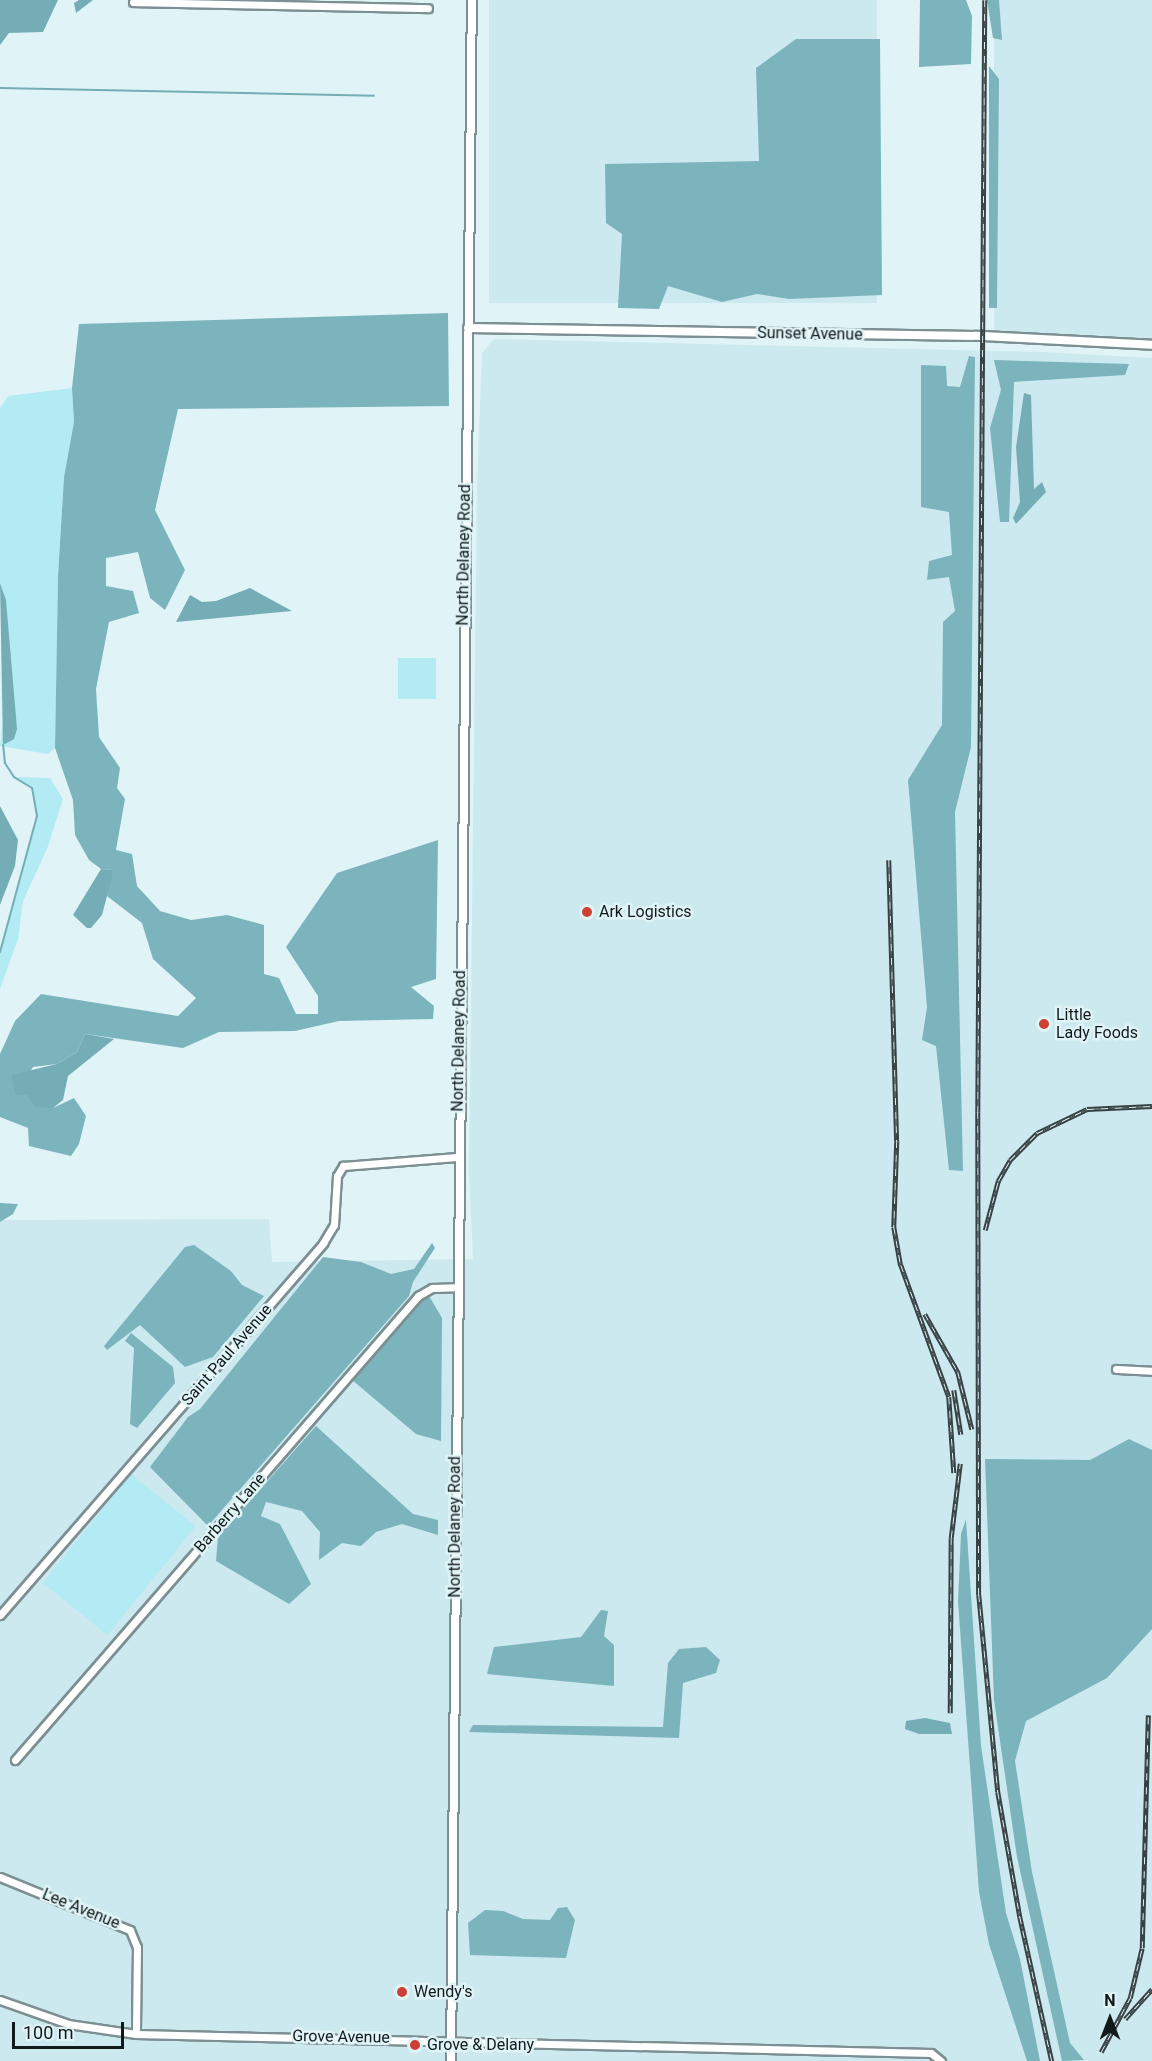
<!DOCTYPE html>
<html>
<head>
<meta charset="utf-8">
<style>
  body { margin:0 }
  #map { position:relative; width:1152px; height:2061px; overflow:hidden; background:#e0f4f7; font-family:Roboto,sans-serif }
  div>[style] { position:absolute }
  .built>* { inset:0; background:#cbe9ee; transform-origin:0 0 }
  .green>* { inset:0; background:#b2ebf4; transform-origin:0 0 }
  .forest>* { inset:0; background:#7bb4bd }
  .water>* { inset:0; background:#74adb6 }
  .stream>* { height:2px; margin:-1px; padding:0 1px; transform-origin:1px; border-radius:1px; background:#74adb6 }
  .roads { filter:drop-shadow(2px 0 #7c8f92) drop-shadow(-2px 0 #7c8f92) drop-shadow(0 2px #7c8f92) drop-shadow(0 -2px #7c8f92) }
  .minor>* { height:7px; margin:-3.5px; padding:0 3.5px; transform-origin:3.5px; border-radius:3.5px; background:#fff }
  .tertiary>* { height:8px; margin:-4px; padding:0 4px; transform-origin:4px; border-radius:4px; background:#fff }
  .rail>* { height:4.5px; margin-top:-2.25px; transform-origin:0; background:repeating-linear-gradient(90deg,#e0f4f7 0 7px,#384143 0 14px); box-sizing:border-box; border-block:2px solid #384143 }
  .dots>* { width:16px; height:16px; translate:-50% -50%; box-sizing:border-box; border:3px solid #e0f4f7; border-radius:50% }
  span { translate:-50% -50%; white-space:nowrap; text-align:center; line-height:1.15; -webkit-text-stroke:5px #e0f4f7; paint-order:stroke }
  .street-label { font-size:16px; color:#12191a }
  .poi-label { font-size:16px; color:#12191a }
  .left { translate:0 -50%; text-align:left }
  .north { position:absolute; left:1080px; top:1989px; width:60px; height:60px; -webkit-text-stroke:4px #e0f4f7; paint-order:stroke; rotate:0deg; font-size:16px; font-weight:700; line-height:24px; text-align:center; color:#12191a }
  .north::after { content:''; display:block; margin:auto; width:21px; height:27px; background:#12191a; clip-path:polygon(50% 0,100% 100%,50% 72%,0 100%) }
  .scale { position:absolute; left:12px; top:2022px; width:112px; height:27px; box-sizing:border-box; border:3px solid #12191a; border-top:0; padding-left:8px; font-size:18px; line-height:21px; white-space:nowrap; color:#12191a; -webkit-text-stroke:4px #e0f4f7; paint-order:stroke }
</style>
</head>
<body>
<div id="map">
  <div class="built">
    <i style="left:489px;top:0;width:388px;height:303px"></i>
    <i style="left:994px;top:0;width:158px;height:344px"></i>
    <i style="clip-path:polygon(494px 339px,1043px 352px,1152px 358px,1152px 2061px,0 2061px,0 1220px,269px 1219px,272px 1262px,473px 1259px,469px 1172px,477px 488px,482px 353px)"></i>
  </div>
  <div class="green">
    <i style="clip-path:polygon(72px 388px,74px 422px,64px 477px,58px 576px,55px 748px,48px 754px,0 746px,10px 658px,6px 600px,0 583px,0 408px,8px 396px)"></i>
    <i style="left:398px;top:658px;width:38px;height:41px"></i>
    <i style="clip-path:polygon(14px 777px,50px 778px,63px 799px,47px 849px,23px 901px,18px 939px,0 989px,0 952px,37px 816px,32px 788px)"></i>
    <i style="left:131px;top:1474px;width:83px;height:140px;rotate:39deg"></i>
  </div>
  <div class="forest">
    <i style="clip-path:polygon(920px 0,966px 0,972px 16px,971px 64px,919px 67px)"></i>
    <i style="clip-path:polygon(987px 0,999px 0,1002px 40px,993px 38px)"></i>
    <i style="clip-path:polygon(796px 39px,880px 39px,882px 295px,789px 299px,757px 294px,722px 302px,668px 286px,659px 309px,618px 308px,622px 234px,606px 223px,605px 164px,759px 161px,756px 68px)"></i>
    <i style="clip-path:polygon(989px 66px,999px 79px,997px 308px,989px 308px)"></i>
    <i style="clip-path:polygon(448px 313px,449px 406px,178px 409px,155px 510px,185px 570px,165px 610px,150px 598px,138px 552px,106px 558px,106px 586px,133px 591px,139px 613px,109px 622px,96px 689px,99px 737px,120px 768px,117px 788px,125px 799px,116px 850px,132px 854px,137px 886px,160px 911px,191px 920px,227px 915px,264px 925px,264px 974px,279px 978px,296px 1014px,318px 1014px,318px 996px,286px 947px,337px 873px,438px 840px,436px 979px,411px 987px,434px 1006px,433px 1019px,339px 1021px,295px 1031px,219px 1032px,183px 1048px,85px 1034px,77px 1052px,57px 1064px,33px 1067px,16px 1095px,27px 1095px,53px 1108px,74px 1098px,86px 1116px,79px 1144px,71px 1156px,29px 1146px,28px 1128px,0 1117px,0 1054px,15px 1021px,41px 994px,178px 1016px,196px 998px,153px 959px,142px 923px,107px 896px,112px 870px,101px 869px,89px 860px,75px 835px,73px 800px,55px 748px,58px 576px,64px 477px,74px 422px,72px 388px,79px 324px)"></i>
    <i style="clip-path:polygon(969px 356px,975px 357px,971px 747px,955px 812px,963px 1171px,949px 1170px,936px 1046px,922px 1040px,927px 1007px,908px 780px,942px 725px,943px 622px,955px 611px,949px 577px,927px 580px,929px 561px,952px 555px,949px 512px,921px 507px,921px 365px,946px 366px,947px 386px,960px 387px)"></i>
    <i style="clip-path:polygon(994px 360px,1129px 364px,1125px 375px,1014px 382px,1009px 522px,1000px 522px,990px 428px,1001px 390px)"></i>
    <i style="clip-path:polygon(0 1203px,18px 1204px,13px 1214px,0 1222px)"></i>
    <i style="clip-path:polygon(432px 1243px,435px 1248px,413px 1282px,409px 1296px,208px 1526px,150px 1467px,188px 1417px,200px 1409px,323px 1257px,361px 1262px,391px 1274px,414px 1269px)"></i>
    <i style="clip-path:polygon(194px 1245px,231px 1271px,242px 1285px,264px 1296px,213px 1357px,185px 1367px,140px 1325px,107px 1350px,104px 1346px,185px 1247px)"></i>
    <i style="clip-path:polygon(429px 1296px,442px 1318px,441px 1441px,416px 1434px,351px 1379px,412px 1308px)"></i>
    <i style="clip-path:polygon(131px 1333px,173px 1367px,175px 1383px,137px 1428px,130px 1424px,134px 1348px,125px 1341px)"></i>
    <i style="clip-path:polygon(316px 1426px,413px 1514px,438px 1520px,438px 1535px,402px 1524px,376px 1532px,361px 1546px,342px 1543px,319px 1560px,320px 1532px,302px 1511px,266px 1502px,261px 1516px,280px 1524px,311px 1584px,289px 1604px,216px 1561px,218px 1537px)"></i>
    <i style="clip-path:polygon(1129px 1439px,1152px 1450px,1152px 1629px,1107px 1678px,1026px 1721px,1015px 1761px,1032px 1872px,1070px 2043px,1084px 2060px,1062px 2061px,1017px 1857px,994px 1700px,985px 1459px,1090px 1460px)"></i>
    <i style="clip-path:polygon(966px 1519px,981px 1746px,1006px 1913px,1020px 1959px,1040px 2061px,1027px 2061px,989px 1944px,979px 1892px,958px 1601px,961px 1534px)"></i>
    <i style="clip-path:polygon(601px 1610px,608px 1611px,604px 1636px,614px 1645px,614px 1686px,487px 1674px,494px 1647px,581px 1637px)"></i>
    <i style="clip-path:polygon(706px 1647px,720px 1660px,716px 1673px,683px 1683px,679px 1738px,469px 1732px,473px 1725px,663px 1727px,668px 1663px,679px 1649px)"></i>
    <i style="clip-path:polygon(567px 1907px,575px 1920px,566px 1958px,470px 1955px,468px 1923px,485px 1910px,503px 1911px,523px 1919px,550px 1920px,558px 1908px)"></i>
  </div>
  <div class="water">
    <i style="clip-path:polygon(0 0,58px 0,43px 32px,9px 33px,0 45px)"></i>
    <i style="clip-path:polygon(79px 0,93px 0,76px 13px,74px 3px)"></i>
    <i style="clip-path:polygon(1024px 393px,1031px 395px,1034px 489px,1042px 482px,1046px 492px,1016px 524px,1013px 518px,1020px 502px,1016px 447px)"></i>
    <i style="clip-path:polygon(0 583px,6px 600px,17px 729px,14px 739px,3px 745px)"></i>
    <i style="clip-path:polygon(250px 588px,292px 611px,176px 622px,190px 595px,202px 602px,216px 601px)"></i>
    <i style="clip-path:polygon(0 806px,18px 840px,15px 866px,0 905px)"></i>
    <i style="clip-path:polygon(101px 869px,112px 870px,112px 877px,102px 915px,91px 928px,87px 928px,73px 915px)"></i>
    <i style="clip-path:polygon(85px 1034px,114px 1039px,68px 1076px,63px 1100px,53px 1108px,35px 1107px,27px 1095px,16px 1095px,11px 1075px,57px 1064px,77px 1052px)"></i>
    <i style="clip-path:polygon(925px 1718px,950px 1723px,952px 1734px,919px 1734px,905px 1729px,906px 1721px)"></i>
  </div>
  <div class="stream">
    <i style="left:0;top:88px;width:374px;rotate:1.2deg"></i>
    <i style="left:0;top:952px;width:141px;rotate:-74.8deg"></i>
    <i style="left:37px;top:816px;width:28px;rotate:-100deg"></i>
    <i style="left:32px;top:788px;width:21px;rotate:-149deg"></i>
    <i style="left:14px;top:777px;width:17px;rotate:-123deg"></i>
    <i style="left:5px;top:763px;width:18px;rotate:-96deg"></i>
  </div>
  <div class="roads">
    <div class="minor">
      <i style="left:133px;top:2px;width:295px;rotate:1.2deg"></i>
      <i style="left:1116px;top:1369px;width:36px;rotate:3deg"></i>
      <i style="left:0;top:1615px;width:493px;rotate:-49deg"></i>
      <i style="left:323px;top:1243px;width:21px;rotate:-59deg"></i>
      <i style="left:334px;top:1225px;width:49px;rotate:-86.5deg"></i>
      <i style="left:337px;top:1176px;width:12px;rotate:-59deg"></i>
      <i style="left:343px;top:1166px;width:114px;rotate:-4.5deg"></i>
      <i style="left:15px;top:1760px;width:615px;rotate:-49.02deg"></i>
      <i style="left:418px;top:1296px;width:16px;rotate:-30deg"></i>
      <i style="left:432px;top:1288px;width:25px;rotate:-2deg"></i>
      <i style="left:0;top:1877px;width:140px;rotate:22.2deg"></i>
      <i style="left:130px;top:1930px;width:18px;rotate:68deg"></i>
      <i style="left:137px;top:1947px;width:87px;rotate:90.7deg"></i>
      <i style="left:0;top:2000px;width:72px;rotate:19.4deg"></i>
      <i style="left:68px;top:2024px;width:69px;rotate:8.4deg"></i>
      <i style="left:136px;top:2034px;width:795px;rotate:1.37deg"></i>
      <i style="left:931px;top:2053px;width:13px;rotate:39deg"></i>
    </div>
    <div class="tertiary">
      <i style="left:468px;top:328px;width:515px;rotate:0.89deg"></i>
      <i style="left:983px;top:336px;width:169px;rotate:3deg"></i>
      <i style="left:451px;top:2061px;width:2061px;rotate:-89.42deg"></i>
    </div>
  </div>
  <div class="rail">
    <i style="left:985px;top:0;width:1112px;rotate:90.36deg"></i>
    <i style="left:978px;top:1112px;width:483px;rotate:89.9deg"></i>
    <i style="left:979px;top:1595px;width:198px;rotate:84.5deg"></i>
    <i style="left:998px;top:1792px;width:127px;rotate:80deg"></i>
    <i style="left:1020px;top:1917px;width:148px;rotate:77.5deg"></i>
    <i style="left:889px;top:860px;width:281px;rotate:88.4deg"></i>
    <i style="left:897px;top:1141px;width:86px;rotate:92deg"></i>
    <i style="left:894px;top:1227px;width:39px;rotate:80deg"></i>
    <i style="left:901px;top:1265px;width:140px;rotate:70deg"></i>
    <i style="left:949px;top:1397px;width:76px;rotate:86.2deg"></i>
    <i style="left:985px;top:1230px;width:51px;rotate:-75.1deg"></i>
    <i style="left:998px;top:1181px;width:24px;rotate:-60deg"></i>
    <i style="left:1010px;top:1160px;width:38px;rotate:-45deg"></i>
    <i style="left:1037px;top:1133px;width:55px;rotate:-25.6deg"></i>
    <i style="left:1087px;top:1109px;width:65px;rotate:-2.6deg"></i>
    <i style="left:925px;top:1314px;width:67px;rotate:60.4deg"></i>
    <i style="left:958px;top:1372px;width:59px;rotate:76.2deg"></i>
    <i style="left:954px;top:1390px;width:45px;rotate:81deg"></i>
    <i style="left:950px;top:1713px;width:175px;rotate:-89.7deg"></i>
    <i style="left:951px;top:1538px;width:75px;rotate:-83.1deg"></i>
    <i style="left:1125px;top:2019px;width:40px;rotate:-48deg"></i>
    <i style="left:1101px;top:2052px;width:61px;rotate:-61.8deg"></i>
    <i style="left:1130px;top:1998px;width:51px;rotate:-76.5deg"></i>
    <i style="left:1142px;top:1948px;width:233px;rotate:-88.5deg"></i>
  </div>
  <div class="dots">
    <i style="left:587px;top:912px;background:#cd4036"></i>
    <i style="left:1044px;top:1024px;background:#cd4036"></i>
    <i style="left:402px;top:1992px;background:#cd4036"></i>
    <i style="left:415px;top:2045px;background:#cd4036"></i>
  </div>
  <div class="street-label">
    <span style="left:810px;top:334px;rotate:1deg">Sunset Avenue</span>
    <span style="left:464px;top:555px;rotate:-89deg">North Delaney Road</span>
    <span style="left:459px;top:1041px;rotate:-89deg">North Delaney Road</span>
    <span style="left:227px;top:1355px;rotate:-49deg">Saint Paul Avenue</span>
    <span style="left:230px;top:1513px;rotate:-49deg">Barberry Lane</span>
    <span style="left:455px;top:1527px;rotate:-90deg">North Delaney Road</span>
    <span style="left:81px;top:1909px;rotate:22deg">Lee Avenue</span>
    <span style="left:341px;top:2037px;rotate:1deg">Grove Avenue</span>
  </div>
  <div class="poi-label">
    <span class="left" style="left:599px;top:912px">Ark Logistics</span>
    <span class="left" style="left:1056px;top:1024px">Little<br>Lady Foods</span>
    <span class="left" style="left:414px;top:1992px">Wendy's</span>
    <span class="left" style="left:427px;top:2045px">Grove &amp; Delany</span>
  </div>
  <div class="north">N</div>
  <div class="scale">100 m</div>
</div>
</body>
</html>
